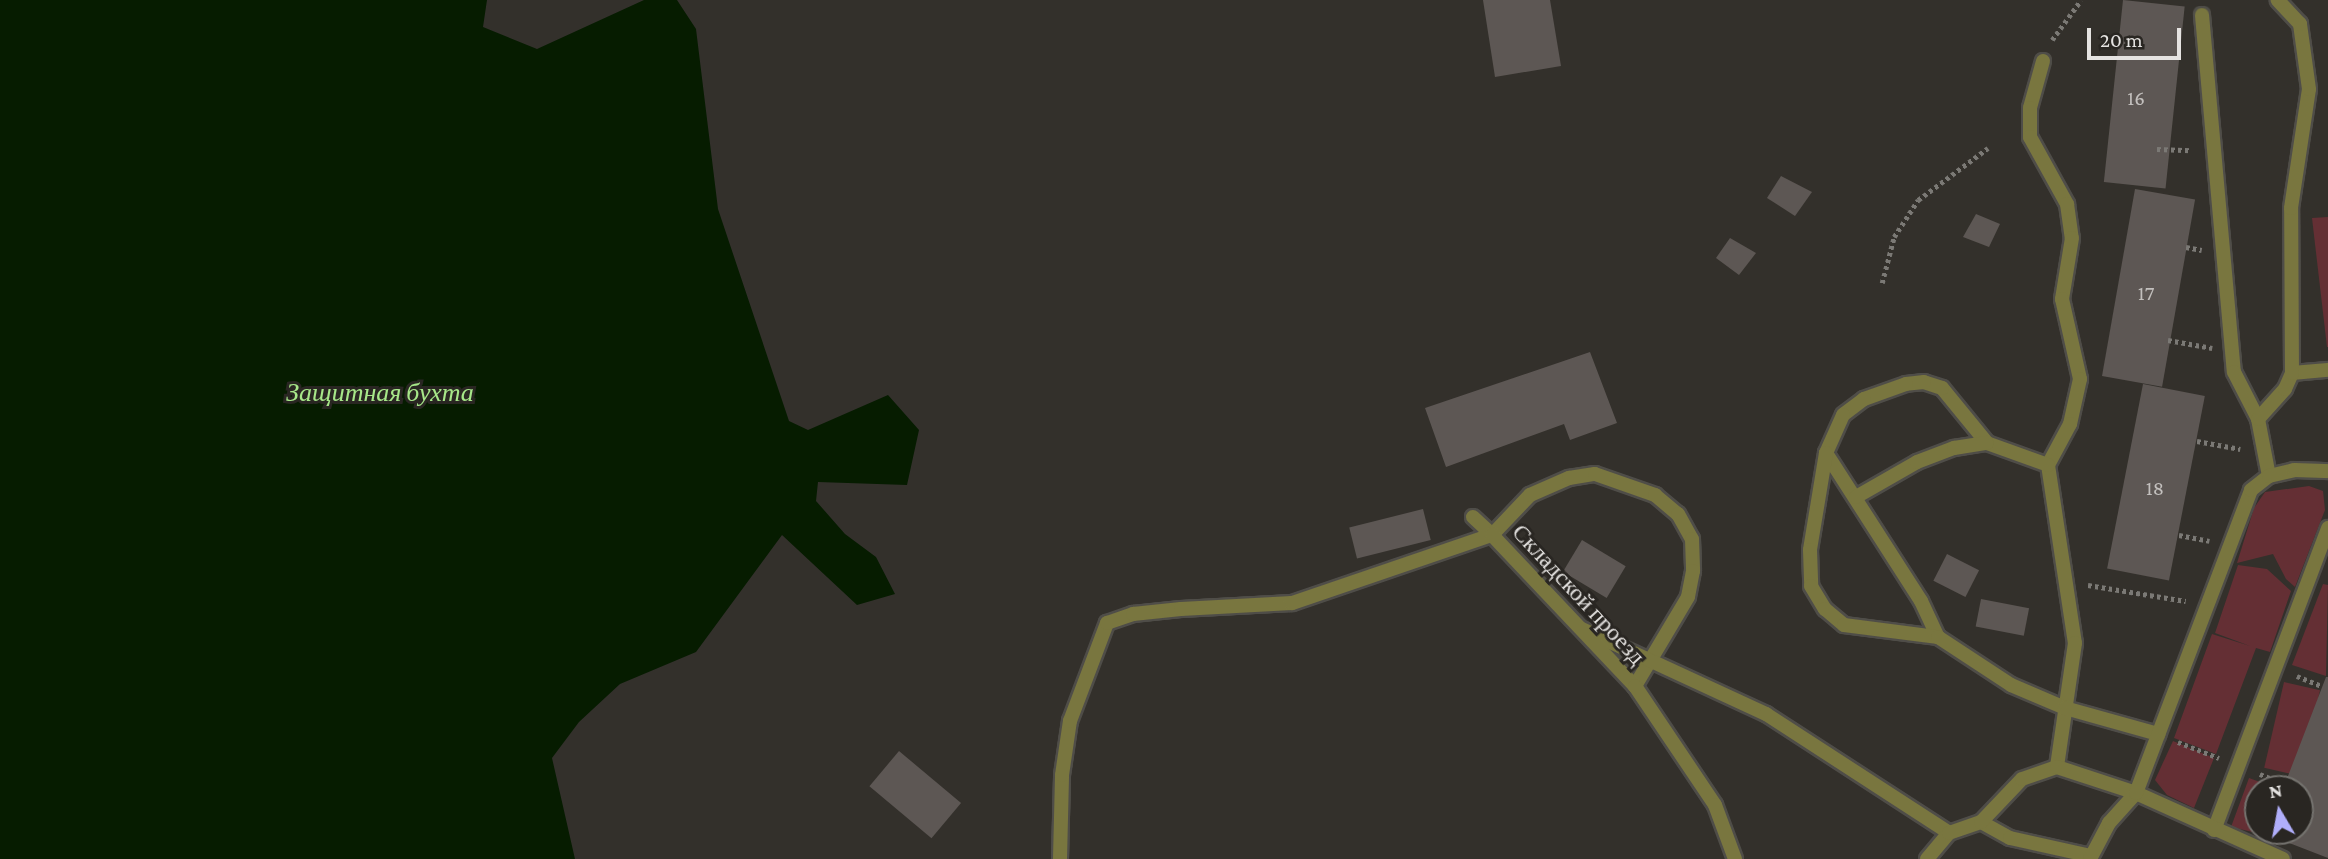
<!DOCTYPE html>
<html>
<head>
<meta charset="utf-8">
<style>
  body { margin:0 }
  #map { position:relative; width:2328px; height:859px; overflow:hidden; background:#33302b; font-family:"Crimson Pro",serif }
  div>[style] { position:absolute }
  .green>* { inset:0; background:#642f34; transform-origin:0 0 }
  .water>* { inset:0; background:#061c00 }
  .building>* { inset:0; background:#5d5754; transform-origin:0 0 }
  .path>* { height:4.5px; margin-top:-2.25px; transform-origin:0; background:repeating-linear-gradient(90deg,#7b7975 0 3.5px,transparent 0 7px) }
  .roads { filter:drop-shadow(2px 0 #4f4d48) drop-shadow(-2px 0 #4f4d48) drop-shadow(0 2px #4f4d48) drop-shadow(0 -2px #4f4d48) }
  .service>* { height:14px; margin:-7px; padding:0 7px; transform-origin:7px; border-radius:7px; background:#79763f }
  .minor>* { height:14px; margin:-7px; padding:0 7px; transform-origin:7px; border-radius:7px; background:#79763f }
  span { translate:-50% -50%; white-space:nowrap; text-align:center; line-height:1.15; -webkit-text-stroke:6px #292622; paint-order:stroke }
  .number-label { font-size:21px; color:#c3c0be }
  .number-label span { -webkit-text-stroke-width:0 }
  .street-label { font-size:24px; color:#e5e3e1 }
  .water-label { font-size:26px; color:#a7e789; font-style:italic }
  .north { position:absolute; left:2244px; top:775px; width:70px; height:70px; box-sizing:border-box; background:#292622; border:2px solid #74726e; border-radius:50%; rotate:350deg; font-size:19px; font-weight:700; line-height:28px; text-align:center; color:#e5e3e1 }
  .north::after { content:''; display:block; margin:auto; width:24px; height:32px; background:#b0aefa; clip-path:polygon(50% 0,100% 100%,50% 72%,0 100%) }
  .scale { position:absolute; left:2087px; top:28px; width:94px; height:32px; box-sizing:border-box; border:4px solid #e5e3e1; border-top:0; padding-left:9px; font-size:21px; line-height:24px; white-space:nowrap; color:#e5e3e1; -webkit-text-stroke:5px #292622; paint-order:stroke }
</style>
</head>
<body>
<div id="map">
  <div class="green">
    <i style="clip-path:polygon(2328px 217px,2328px 347px,2327px 347px,2312px 218px)"></i>
    <i style="clip-path:polygon(2309px 486px,2323px 491px,2325px 510px,2295px 587px,2286px 579px,2273px 554px,2237px 563px,2254px 508px,2265px 492px)"></i>
    <i style="clip-path:polygon(2238px 565px,2267px 569px,2291px 591px,2270px 652px,2256px 648px,2216px 754px,2174px 738px,2212px 634px,2250px 646px,2215px 633px)"></i>
    <i style="clip-path:polygon(2323px 584px,2328px 585px,2326px 676px,2292px 665px)"></i>
    <i style="left:2284px;top:682px;width:37px;height:88px;rotate:13deg"></i>
    <i style="clip-path:polygon(2173px 741px,2214px 758px,2194px 808px,2167px 795px,2155px 780px)"></i>
    <i style="clip-path:polygon(2249px 778px,2279px 789px,2258px 789px,2258px 831px,2276px 831px,2274px 837px,2231px 827px)"></i>
  </div>
  <div class="water">
    <i style="clip-path:polygon(0 0,487px 0,483px 27px,537px 49px,644px 0,677px 0,696px 29px,718px 209px,789px 421px,808px 430px,888px 395px,919px 430px,907px 485px,818px 482px,816px 501px,845px 534px,876px 557px,895px 594px,857px 605px,782px 535px,696px 652px,620px 684px,579px 722px,552px 758px,575px 859px,0 859px)"></i>
  </div>
  <div class="building">
    <i style="clip-path:polygon(1483px 0,1550px 0,1561px 66px,1495px 77px)"></i>
    <i style="left:2123px;top:0;width:62px;height:183px;rotate:6deg"></i>
    <i style="clip-path:polygon(1781px 176px,1812px 192px,1795px 216px,1767px 198px)"></i>
    <i style="left:2135px;top:189px;width:61px;height:190px;rotate:10deg"></i>
    <i style="clip-path:polygon(1976px 214px,2000px 224px,1989px 247px,1963px 237px)"></i>
    <i style="clip-path:polygon(1730px 238px,1756px 253px,1739px 275px,1716px 258px)"></i>
    <i style="clip-path:polygon(1590px 352px,1617px 423px,1570px 440px,1564px 424px,1446px 467px,1425px 408px)"></i>
    <i style="left:2143px;top:384px;width:63px;height:188px;rotate:11deg"></i>
    <i style="left:1423px;top:509px;width:32px;height:76px;rotate:76deg"></i>
    <i style="left:1582px;top:540px;width:51px;height:37px;rotate:31deg"></i>
    <i style="left:1947px;top:554px;width:36px;height:30px;rotate:27deg"></i>
    <i style="left:1981px;top:599px;width:49px;height:28px;rotate:11deg"></i>
    <i style="clip-path:polygon(2326px 677px,2328px 677px,2328px 858px,2274px 837px,2276px 831px,2300px 831px,2300px 789px,2283px 789px)"></i>
    <i style="left:899px;top:751px;width:81px;height:46px;rotate:40deg"></i>
  </div>
  <div class="path">
    <i style="left:2052px;top:40px;width:49px;rotate:-54.1deg"></i>
    <i style="left:2157px;top:149px;width:34px;rotate:2deg"></i>
    <i style="left:2186px;top:247px;width:16px;rotate:11deg"></i>
    <i style="left:1882px;top:283px;width:48px;rotate:-75.4deg"></i>
    <i style="left:1894px;top:237px;width:44px;rotate:-57deg"></i>
    <i style="left:1918px;top:200px;width:87px;rotate:-36.6deg"></i>
    <i style="left:2168px;top:340px;width:45px;rotate:10.3deg"></i>
    <i style="left:2197px;top:441px;width:44px;rotate:10.5deg"></i>
    <i style="left:2179px;top:535px;width:31px;rotate:11deg"></i>
    <i style="left:2088px;top:585px;width:99px;rotate:9.3deg"></i>
    <i style="left:2297px;top:676px;width:27px;rotate:22deg"></i>
    <i style="left:2178px;top:742px;width:44px;rotate:21.3deg"></i>
    <i style="left:2260px;top:774px;width:27px;rotate:22deg"></i>
  </div>
  <div class="roads">
    <div class="service">
      <i style="left:2202px;top:15px;width:358px;rotate:84.9deg"></i>
      <i style="left:2234px;top:372px;width:53px;rotate:62.9deg"></i>
      <i style="left:2258px;top:419px;width:58px;rotate:79.1deg"></i>
      <i style="left:2043px;top:61px;width:49px;rotate:105.5deg"></i>
      <i style="left:2030px;top:108px;width:29px;rotate:90deg"></i>
      <i style="left:2030px;top:137px;width:77px;rotate:61.1deg"></i>
      <i style="left:2067px;top:204px;width:34px;rotate:82deg"></i>
      <i style="left:2072px;top:238px;width:62px;rotate:99.3deg"></i>
      <i style="left:2062px;top:299px;width:82px;rotate:77.3deg"></i>
      <i style="left:2080px;top:379px;width:46px;rotate:102.5deg"></i>
      <i style="left:2070px;top:424px;width:47px;rotate:118.2deg"></i>
      <i style="left:2048px;top:465px;width:180px;rotate:81.4deg"></i>
      <i style="left:2075px;top:643px;width:125px;rotate:98.3deg"></i>
      <i style="left:2292px;top:373px;width:36px;rotate:-5deg"></i>
      <i style="left:2258px;top:419px;width:40px;rotate:-48deg"></i>
      <i style="left:2285px;top:389px;width:17px;rotate:-66deg"></i>
      <i style="left:2292px;top:373px;width:165px;rotate:-90.3deg"></i>
      <i style="left:2291px;top:208px;width:120px;rotate:-81.4deg"></i>
      <i style="left:2309px;top:89px;width:66px;rotate:-97.9deg"></i>
      <i style="left:2300px;top:24px;width:33px;rotate:-133deg"></i>
      <i style="left:1826px;top:453px;width:176px;rotate:57.3deg"></i>
      <i style="left:1921px;top:601px;width:40px;rotate:65deg"></i>
      <i style="left:2048px;top:465px;width:65px;rotate:-160.2deg"></i>
      <i style="left:1987px;top:443px;width:71px;rotate:-129.3deg"></i>
      <i style="left:1942px;top:388px;width:19px;rotate:-162deg"></i>
      <i style="left:1924px;top:382px;width:18px;rotate:174deg"></i>
      <i style="left:1906px;top:384px;width:45px;rotate:160.3deg"></i>
      <i style="left:1864px;top:399px;width:26px;rotate:143deg"></i>
      <i style="left:1843px;top:415px;width:42px;rotate:114.1deg"></i>
      <i style="left:1826px;top:453px;width:98px;rotate:99.4deg"></i>
      <i style="left:1810px;top:550px;width:36px;rotate:88deg"></i>
      <i style="left:1811px;top:586px;width:27px;rotate:59deg"></i>
      <i style="left:1825px;top:609px;width:25px;rotate:40deg"></i>
      <i style="left:1844px;top:625px;width:95px;rotate:7.3deg"></i>
      <i style="left:1938px;top:637px;width:87px;rotate:33.3deg"></i>
      <i style="left:2011px;top:685px;width:59px;rotate:23.1deg"></i>
      <i style="left:2065px;top:708px;width:97px;rotate:15.6deg"></i>
      <i style="left:1856px;top:497px;width:70px;rotate:-29.8deg"></i>
      <i style="left:1917px;top:462px;width:40px;rotate:-21deg"></i>
      <i style="left:1954px;top:448px;width:33px;rotate:-9deg"></i>
      <i style="left:1473px;top:517px;width:26px;rotate:43deg"></i>
      <i style="left:1492px;top:535px;width:55px;rotate:-46.5deg"></i>
      <i style="left:1530px;top:495px;width:43px;rotate:-23.6deg"></i>
      <i style="left:1569px;top:478px;width:26px;rotate:-9deg"></i>
      <i style="left:1595px;top:474px;width:64px;rotate:19.3deg"></i>
      <i style="left:1655px;top:495px;width:30px;rotate:40deg"></i>
      <i style="left:1678px;top:514px;width:29px;rotate:61deg"></i>
      <i style="left:1692px;top:539px;width:32px;rotate:88deg"></i>
      <i style="left:1693px;top:571px;width:26px;rotate:101deg"></i>
      <i style="left:1688px;top:597px;width:104px;rotate:120.8deg"></i>
      <i style="left:1582px;top:629px;width:203px;rotate:24.8deg"></i>
      <i style="left:1766px;top:714px;width:218px;rotate:33deg"></i>
      <i style="left:1981px;top:822px;width:33px;rotate:29deg"></i>
      <i style="left:2010px;top:838px;width:83px;rotate:12.5deg"></i>
      <i style="left:2214px;top:830px;width:323px;rotate:-69.3deg"></i>
      <i style="left:1060px;top:859px;width:84px;rotate:-88.6deg"></i>
      <i style="left:1062px;top:775px;width:55px;rotate:-81.6deg"></i>
      <i style="left:1070px;top:721px;width:105px;rotate:-69.3deg"></i>
      <i style="left:1107px;top:623px;width:28px;rotate:-19deg"></i>
      <i style="left:1133px;top:614px;width:48px;rotate:-5.9deg"></i>
      <i style="left:1181px;top:609px;width:111px;rotate:-3.1deg"></i>
      <i style="left:1292px;top:603px;width:211px;rotate:-18.8deg"></i>
      <i style="left:1927px;top:859px;width:34px;rotate:-50deg"></i>
      <i style="left:1949px;top:833px;width:34px;rotate:-19deg"></i>
      <i style="left:1981px;top:822px;width:59px;rotate:-46.4deg"></i>
      <i style="left:2022px;top:779px;width:37px;rotate:-19deg"></i>
      <i style="left:2057px;top:767px;width:83px;rotate:18.2deg"></i>
      <i style="left:2136px;top:793px;width:161px;rotate:24.2deg"></i>
      <i style="left:2090px;top:859px;width:41px;rotate:-62.2deg"></i>
      <i style="left:2109px;top:823px;width:40px;rotate:-48deg"></i>
      <i style="left:2136px;top:793px;width:324px;rotate:-69.2deg"></i>
      <i style="left:2251px;top:490px;width:23px;rotate:-38deg"></i>
      <i style="left:2269px;top:476px;width:26px;rotate:-13deg"></i>
      <i style="left:2294px;top:470px;width:34px;rotate:2deg"></i>
    </div>
    <div class="minor">
      <i style="left:1492px;top:535px;width:208px;rotate:46.6deg"></i>
      <i style="left:1635px;top:686px;width:143px;rotate:56.1deg"></i>
      <i style="left:1715px;top:805px;width:58px;rotate:69.7deg"></i>
    </div>
  </div>
  <div class="number-label">
    <span style="left:2136px;top:98px">16</span>
    <span style="left:2146px;top:293px">17</span>
    <span style="left:2155px;top:488px">18</span>
  </div>
  <div class="street-label">
    <span style="left:1579px;top:594px;rotate:47deg">Складской проезд</span>
  </div>
  <div class="water-label">
    <span style="left:380px;top:393px">Защитная бухта</span>
  </div>
  <div class="north">N</div>
  <div class="scale">20 m</div>
</div>
</body>
</html>
